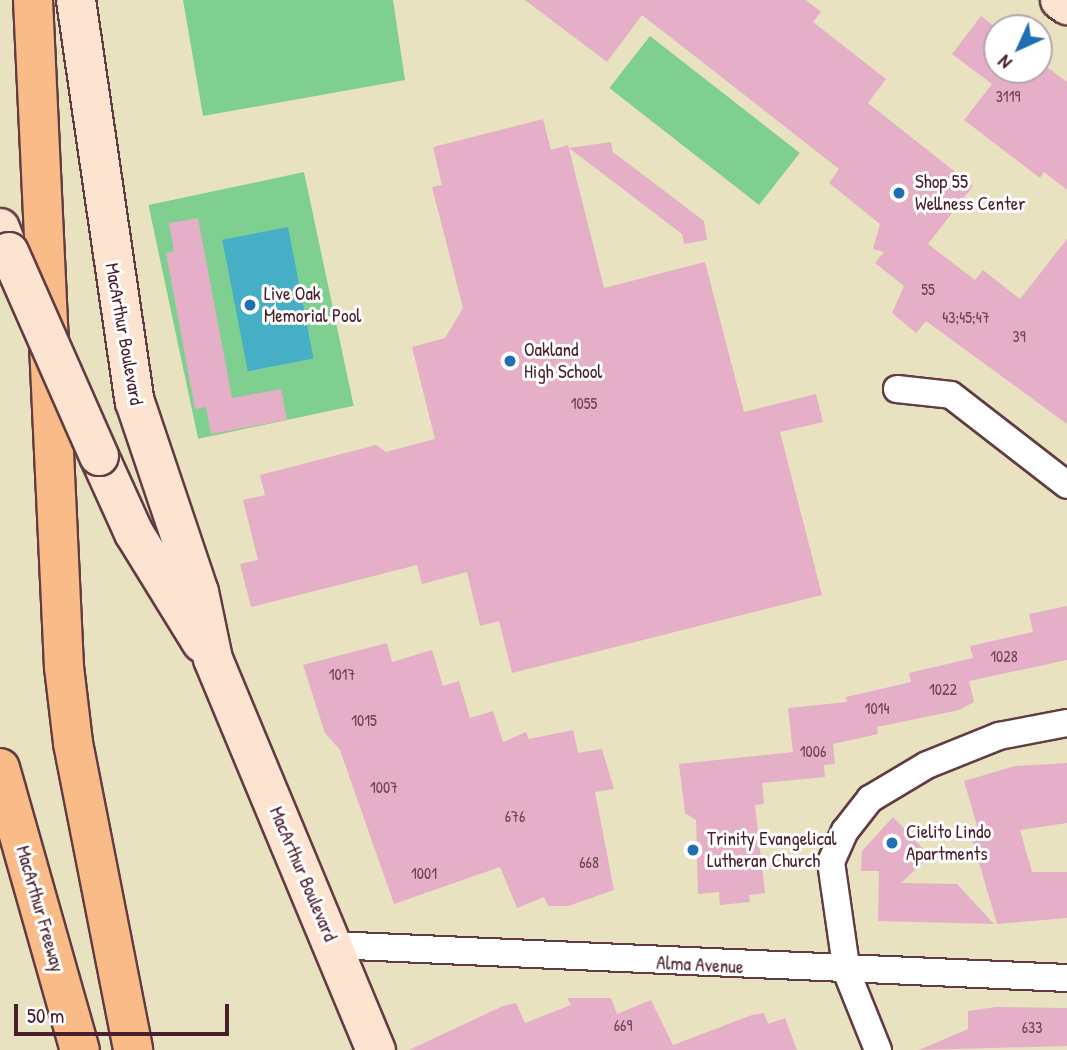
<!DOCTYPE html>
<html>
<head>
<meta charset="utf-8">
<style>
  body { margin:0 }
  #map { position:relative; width:1067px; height:1050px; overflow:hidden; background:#e8e2c1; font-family:"Patrick Hand",sans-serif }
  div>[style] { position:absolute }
  .green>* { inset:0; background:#7ecf90; transform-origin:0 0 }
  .water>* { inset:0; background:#46afc5; transform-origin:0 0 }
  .building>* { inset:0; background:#e5afc7 }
  .roads { filter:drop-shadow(2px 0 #623c42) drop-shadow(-2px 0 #623c42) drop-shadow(0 2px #623c42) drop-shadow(0 -2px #623c42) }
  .street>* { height:26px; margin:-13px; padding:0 13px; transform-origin:13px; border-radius:13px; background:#fff }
  .secondary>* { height:38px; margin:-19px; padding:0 19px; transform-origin:19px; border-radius:19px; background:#fde4d0 }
  .highway>* { height:38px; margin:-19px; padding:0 19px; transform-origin:19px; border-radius:19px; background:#f9bc89 }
  .bridges { filter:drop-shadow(2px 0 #623c42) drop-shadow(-2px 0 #623c42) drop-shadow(0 2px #623c42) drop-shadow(0 -2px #623c42) }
  .secondary-bridge>* { height:38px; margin:-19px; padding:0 19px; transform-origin:19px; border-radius:19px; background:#fde4d0 }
  .dots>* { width:19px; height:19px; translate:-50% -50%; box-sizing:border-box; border:4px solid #fff; border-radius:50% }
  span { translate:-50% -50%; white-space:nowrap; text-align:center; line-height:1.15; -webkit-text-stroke:6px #fff; paint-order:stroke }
  .number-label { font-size:16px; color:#714352 }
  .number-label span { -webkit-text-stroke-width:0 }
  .poi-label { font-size:19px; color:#4a1f2b }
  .left { translate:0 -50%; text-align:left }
  .street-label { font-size:19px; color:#4a1f2b }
  .north { position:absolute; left:983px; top:14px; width:70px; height:70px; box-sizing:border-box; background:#fff; border:2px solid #b7a5aa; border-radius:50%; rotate:225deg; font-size:19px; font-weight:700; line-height:28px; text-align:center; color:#4a1f2b }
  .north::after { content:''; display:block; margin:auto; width:24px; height:32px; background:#1f6fb2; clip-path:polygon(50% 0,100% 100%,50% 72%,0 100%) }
  .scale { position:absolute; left:14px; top:1004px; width:215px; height:32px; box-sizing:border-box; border:4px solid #4a1f2b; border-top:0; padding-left:9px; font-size:21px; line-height:24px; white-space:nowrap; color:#4a1f2b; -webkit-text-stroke:5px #fff; paint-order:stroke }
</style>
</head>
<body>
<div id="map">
  <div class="green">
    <i style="clip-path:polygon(183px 0,393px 0,405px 80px,203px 116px)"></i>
    <i style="left:650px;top:36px;width:190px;height:66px;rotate:38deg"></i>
    <i style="left:304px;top:172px;width:239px;height:159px;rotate:78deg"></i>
  </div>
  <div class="water">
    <i style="left:288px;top:227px;width:134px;height:67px;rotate:79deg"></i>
  </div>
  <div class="building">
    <i style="clip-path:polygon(525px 0,806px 0,821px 12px,813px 22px,886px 79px,868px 103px,973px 186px,928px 244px,975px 280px,983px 270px,1020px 299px,1067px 239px,1067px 424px,926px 321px,916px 333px,892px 313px,904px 286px,875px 263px,884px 252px,873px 249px,880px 224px,829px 183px,839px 169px,642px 15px,607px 62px)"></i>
    <i style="clip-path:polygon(981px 16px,997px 29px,997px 70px,1039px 70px,1039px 61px,1067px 82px,1067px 190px,1044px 172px,1040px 178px,964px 120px,992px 84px,952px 54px)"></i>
    <i style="clip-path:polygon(543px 119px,551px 150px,568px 145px,604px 288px,705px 262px,744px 412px,816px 394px,823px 422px,780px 432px,822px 595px,512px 673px,499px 621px,480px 626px,467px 572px,422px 584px,417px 565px,251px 607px,240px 564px,258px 560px,243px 500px,265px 495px,260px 475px,376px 445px,386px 452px,435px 439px,412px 347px,445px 338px,463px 308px,432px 187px,442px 185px,433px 147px)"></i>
    <i style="clip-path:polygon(611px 142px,613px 152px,704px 221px,707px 240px,684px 244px,682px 234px,569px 148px)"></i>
    <i style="clip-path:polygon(198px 218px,232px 398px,281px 389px,287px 420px,211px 434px,206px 407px,195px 409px,166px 253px,174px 251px,169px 223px)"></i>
    <i style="clip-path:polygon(1067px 606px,1067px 660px,969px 681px,974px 702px,959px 710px,877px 727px,878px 734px,833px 744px,835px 764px,824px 765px,825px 777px,762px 783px,764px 804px,755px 805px,765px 893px,749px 895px,750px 902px,720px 905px,719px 892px,698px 894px,696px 820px,685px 813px,679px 764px,793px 752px,788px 708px,847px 702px,846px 697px,911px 682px,909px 673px,973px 658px,970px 646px,1033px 632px,1029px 614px)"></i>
    <i style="clip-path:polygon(387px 643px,392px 662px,432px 650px,443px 686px,459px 681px,470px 718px,493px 711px,503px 742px,526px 732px,529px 739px,573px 730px,578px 753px,602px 749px,614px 789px,595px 792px,614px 890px,568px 906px,548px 906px,544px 897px,517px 908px,500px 867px,394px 904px,340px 750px,325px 733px,303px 665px)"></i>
    <i style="clip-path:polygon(1067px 763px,1067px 823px,1020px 830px,1032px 872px,1067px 872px,1067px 918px,997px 924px,970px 832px,978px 829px,964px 781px,1015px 766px)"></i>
    <i style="clip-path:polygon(893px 817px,930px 856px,901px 883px,957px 884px,994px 924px,878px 921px,879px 871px,861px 871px,862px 851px)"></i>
    <i style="clip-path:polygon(567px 998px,611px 998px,617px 1014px,651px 1000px,673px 1045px,752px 1015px,764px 1013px,768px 1024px,785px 1018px,797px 1050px,409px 1050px,503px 1006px,516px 1003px,525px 1023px,571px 1005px)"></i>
    <i style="clip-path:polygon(996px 1007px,1067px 1008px,1067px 1046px,919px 1050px,968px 1029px,968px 1011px)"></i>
  </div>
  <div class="roads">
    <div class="street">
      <i style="left:897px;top:389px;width:54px;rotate:6.3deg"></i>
      <i style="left:951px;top:395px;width:147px;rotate:37.8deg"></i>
      <i style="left:332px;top:945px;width:736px;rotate:2.57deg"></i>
      <i style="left:878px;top:1050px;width:83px;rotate:-111.9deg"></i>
      <i style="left:847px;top:973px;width:112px;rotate:-98.2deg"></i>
      <i style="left:831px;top:862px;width:34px;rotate:-66deg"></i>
      <i style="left:845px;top:831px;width:41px;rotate:-52deg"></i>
      <i style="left:870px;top:799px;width:66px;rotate:-30.8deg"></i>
      <i style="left:927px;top:765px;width:78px;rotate:-21.9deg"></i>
      <i style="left:999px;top:736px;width:69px;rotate:-10.8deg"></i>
    </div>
    <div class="secondary">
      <i style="left:76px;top:0;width:406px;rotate:81.7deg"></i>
      <i style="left:135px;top:402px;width:200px;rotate:71.4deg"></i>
      <i style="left:199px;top:592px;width:68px;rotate:78.2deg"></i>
      <i style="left:213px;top:659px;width:424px;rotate:67.4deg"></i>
      <i style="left:1060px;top:0;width:9px;rotate:36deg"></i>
      <i style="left:0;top:228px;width:26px;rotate:69deg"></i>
      <i style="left:99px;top:456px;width:85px;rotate:65.6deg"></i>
      <i style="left:134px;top:533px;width:129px;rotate:58.3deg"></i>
    </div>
    <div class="highway">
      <i style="left:33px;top:0;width:668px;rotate:87.34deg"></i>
      <i style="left:64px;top:667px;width:77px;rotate:83.2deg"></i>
      <i style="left:73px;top:743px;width:313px;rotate:78.9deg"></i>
      <i style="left:0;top:768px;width:293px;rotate:74.2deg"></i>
    </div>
  </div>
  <div class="bridges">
    <div class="secondary-bridge">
      <i style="left:9px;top:252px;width:223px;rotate:66.2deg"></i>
    </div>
  </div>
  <div class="dots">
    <i style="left:899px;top:193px;background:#1f6fb2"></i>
    <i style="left:250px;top:305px;background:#1f6fb2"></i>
    <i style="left:510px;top:361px;background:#1f6fb2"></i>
    <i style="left:892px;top:843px;background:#1f6fb2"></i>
    <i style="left:693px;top:850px;background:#1f6fb2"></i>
  </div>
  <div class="number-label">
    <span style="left:1008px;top:96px">3119</span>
    <span style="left:928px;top:289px">55</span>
    <span style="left:966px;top:317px">43;45;47</span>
    <span style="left:1019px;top:336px">39</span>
    <span style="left:584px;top:403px">1055</span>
    <span style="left:1004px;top:656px">1028</span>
    <span style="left:342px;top:674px">1017</span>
    <span style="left:943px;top:689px">1022</span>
    <span style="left:877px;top:708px">1014</span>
    <span style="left:364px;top:720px">1015</span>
    <span style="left:813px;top:751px">1006</span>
    <span style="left:384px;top:787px">1007</span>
    <span style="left:515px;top:816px">676</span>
    <span style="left:589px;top:862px">668</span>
    <span style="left:424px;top:873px">1001</span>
    <span style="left:623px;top:1025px">669</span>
    <span style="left:1032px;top:1027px">633</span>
  </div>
  <div class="poi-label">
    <span class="left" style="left:915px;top:193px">Shop 55<br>Wellness Center</span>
    <span class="left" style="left:264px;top:305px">Live Oak<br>Memorial Pool</span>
    <span class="left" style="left:524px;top:361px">Oakland<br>High School</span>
    <span class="left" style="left:906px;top:843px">Cielito Lindo<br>Apartments</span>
    <span class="left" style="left:707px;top:850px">Trinity Evangelical<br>Lutheran Church</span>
  </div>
  <div class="street-label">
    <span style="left:124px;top:334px;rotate:80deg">MacArthur Boulevard</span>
    <span style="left:303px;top:874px;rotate:67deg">MacArthur Boulevard</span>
    <span style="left:40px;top:909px;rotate:74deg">MacArthur Freeway</span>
    <span style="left:700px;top:965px;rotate:3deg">Alma Avenue</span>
  </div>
  <div class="north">N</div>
  <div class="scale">50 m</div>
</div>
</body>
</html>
